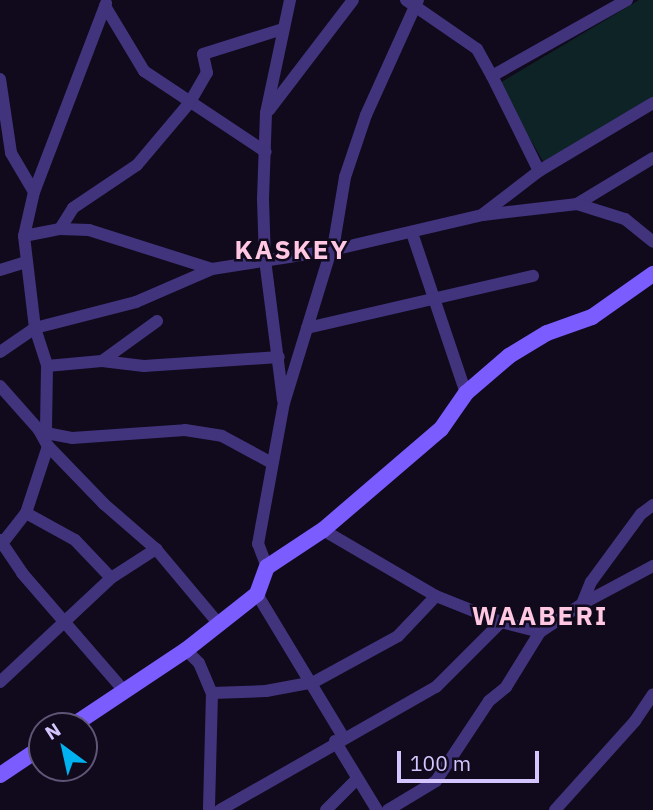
<!DOCTYPE html>
<html>
<head>
<meta charset="utf-8">
<style>
  body { margin:0 }
  #map { position:relative; width:653px; height:810px; overflow:hidden; background:#100a1c; font-family:"IBM Plex Sans",sans-serif }
  div>[style] { position:absolute }
  .green>* { inset:0; background:#0d2326 }
  .minor>* { height:12px; margin:-6px; padding:0 6px; transform-origin:6px; border-radius:6px; background:#42337d }
  .secondary>* { height:16px; margin:-8px; padding:0 8px; transform-origin:8px; border-radius:8px; background:#7a5cff }
  span { translate:-50% -50%; white-space:nowrap; text-align:center; line-height:1.15; -webkit-text-stroke:5px #100a1c; paint-order:stroke }
  .district-label { font-size:26px; color:#ffc7e2; font-weight:700; letter-spacing:2px }
  .north { position:absolute; left:28px; top:712px; width:70px; height:70px; box-sizing:border-box; background:#100a1c; border:2px solid #5f5577; border-radius:50%; rotate:327deg; font-size:19px; font-weight:700; line-height:28px; text-align:center; color:#d5c5ff }
  .north::after { content:''; display:block; margin:auto; width:24px; height:32px; background:#00b2f0; clip-path:polygon(50% 0,100% 100%,50% 72%,0 100%) }
  .scale { position:absolute; left:397px; top:751px; width:142px; height:32px; box-sizing:border-box; border:4px solid #d5c5ff; border-top:0; padding-left:9px; font-size:21px; line-height:24px; white-space:nowrap; color:#d5c5ff; -webkit-text-stroke:5px #100a1c; paint-order:stroke }
</style>
</head>
<body>
<div id="map">
  <div class="green">
    <i style="clip-path:polygon(639px 0,653px 0,653px 98px,544px 163px,498px 84px)"></i>
  </div>
  <div class="minor">
    <i style="left:406px;top:0;width:86px;rotate:34.6deg"></i>
    <i style="left:477px;top:49px;width:31px;rotate:61deg"></i>
    <i style="left:105px;top:6px;width:76px;rotate:59deg"></i>
    <i style="left:144px;top:71px;width:146px;rotate:33.6deg"></i>
    <i style="left:0;top:79px;width:75px;rotate:81.5deg"></i>
    <i style="left:11px;top:153px;width:45px;rotate:59.5deg"></i>
    <i style="left:34px;top:192px;width:45px;rotate:102.8deg"></i>
    <i style="left:24px;top:236px;width:93px;rotate:83.2deg"></i>
    <i style="left:35px;top:328px;width:40px;rotate:72deg"></i>
    <i style="left:47px;top:366px;width:67px;rotate:90.9deg"></i>
    <i style="left:46px;top:433px;width:8px;rotate:-157deg"></i>
    <i style="left:39px;top:430px;width:18px;rotate:61deg"></i>
    <i style="left:48px;top:446px;width:81px;rotate:46deg"></i>
    <i style="left:104px;top:504px;width:69px;rotate:40.9deg"></i>
    <i style="left:156px;top:549px;width:97px;rotate:50deg"></i>
    <i style="left:269px;top:110px;width:138px;rotate:-52.6deg"></i>
    <i style="left:539px;top:171px;width:106px;rotate:-116.3deg"></i>
    <i style="left:492px;top:76px;width:155px;rotate:-29.4deg"></i>
    <i style="left:34px;top:192px;width:202px;rotate:-69.1deg"></i>
    <i style="left:577px;top:204px;width:89px;rotate:-31.2deg"></i>
    <i style="left:483px;top:214px;width:71px;rotate:-37.5deg"></i>
    <i style="left:539px;top:171px;width:133px;rotate:-30.8deg"></i>
    <i style="left:60px;top:229px;width:25px;rotate:-58deg"></i>
    <i style="left:73px;top:208px;width:77px;rotate:-33.9deg"></i>
    <i style="left:137px;top:165px;width:82px;rotate:-49.9deg"></i>
    <i style="left:190px;top:102px;width:34px;rotate:-60deg"></i>
    <i style="left:207px;top:73px;width:19px;rotate:-102deg"></i>
    <i style="left:203px;top:54px;width:84px;rotate:-17.4deg"></i>
    <i style="left:412px;top:233px;width:169px;rotate:71.4deg"></i>
    <i style="left:24px;top:236px;width:37px;rotate:-11deg"></i>
    <i style="left:60px;top:229px;width:29px;rotate:2deg"></i>
    <i style="left:89px;top:230px;width:129px;rotate:17.6deg"></i>
    <i style="left:0;top:270px;width:28px;rotate:-17deg"></i>
    <i style="left:307px;top:328px;width:232px;rotate:-13deg"></i>
    <i style="left:0;top:352px;width:42px;rotate:-34.4deg"></i>
    <i style="left:35px;top:328px;width:104px;rotate:-14.4deg"></i>
    <i style="left:136px;top:302px;width:83px;rotate:-23.5deg"></i>
    <i style="left:212px;top:269px;width:117px;rotate:-8.8deg"></i>
    <i style="left:328px;top:251px;width:159px;rotate:-13.1deg"></i>
    <i style="left:483px;top:215px;width:95px;rotate:-6.7deg"></i>
    <i style="left:577px;top:204px;width:50px;rotate:17.4deg"></i>
    <i style="left:625px;top:219px;width:36px;rotate:39deg"></i>
    <i style="left:102px;top:361px;width:42px;rotate:6.8deg"></i>
    <i style="left:144px;top:366px;width:135px;rotate:-3.8deg"></i>
    <i style="left:47px;top:366px;width:55px;rotate:-5.2deg"></i>
    <i style="left:102px;top:361px;width:68px;rotate:-36deg"></i>
    <i style="left:0;top:386px;width:59px;rotate:48.4deg"></i>
    <i style="left:283px;top:400px;width:141px;rotate:-97.3deg"></i>
    <i style="left:265px;top:260px;width:61px;rotate:-91.9deg"></i>
    <i style="left:263px;top:199px;width:86px;rotate:-88deg"></i>
    <i style="left:266px;top:113px;width:116px;rotate:-78deg"></i>
    <i style="left:46px;top:433px;width:26px;rotate:11deg"></i>
    <i style="left:72px;top:438px;width:113px;rotate:-4deg"></i>
    <i style="left:185px;top:430px;width:37px;rotate:9deg"></i>
    <i style="left:222px;top:436px;width:55px;rotate:28.4deg"></i>
    <i style="left:48px;top:446px;width:71px;rotate:108.2deg"></i>
    <i style="left:26px;top:513px;width:56px;rotate:28.9deg"></i>
    <i style="left:75px;top:540px;width:52px;rotate:46.5deg"></i>
    <i style="left:323px;top:530px;width:131px;rotate:30.3deg"></i>
    <i style="left:436px;top:596px;width:70px;rotate:21.8deg"></i>
    <i style="left:501px;top:622px;width:40px;rotate:14.4deg"></i>
    <i style="left:0;top:540px;width:40px;rotate:56deg"></i>
    <i style="left:22px;top:573px;width:157px;rotate:49.1deg"></i>
    <i style="left:4px;top:541px;width:36px;rotate:-52deg"></i>
    <i style="left:267px;top:567px;width:25px;rotate:-111deg"></i>
    <i style="left:258px;top:544px;width:143px;rotate:-79.6deg"></i>
    <i style="left:284px;top:403px;width:174px;rotate:-72.9deg"></i>
    <i style="left:335px;top:237px;width:61px;rotate:-80.5deg"></i>
    <i style="left:345px;top:177px;width:65px;rotate:-71.3deg"></i>
    <i style="left:366px;top:115px;width:126px;rotate:-65.7deg"></i>
    <i style="left:257px;top:594px;width:168px;rotate:58.9deg"></i>
    <i style="left:582px;top:604px;width:81px;rotate:-28.2deg"></i>
    <i style="left:186px;top:650px;width:18px;rotate:45deg"></i>
    <i style="left:199px;top:663px;width:33px;rotate:67deg"></i>
    <i style="left:212px;top:693px;width:117px;rotate:91.5deg"></i>
    <i style="left:0;top:682px;width:152px;rotate:-43.1deg"></i>
    <i style="left:111px;top:578px;width:54px;rotate:-32.8deg"></i>
    <i style="left:212px;top:693px;width:54px;rotate:-2.1deg"></i>
    <i style="left:266px;top:691px;width:49px;rotate:-10.6deg"></i>
    <i style="left:314px;top:682px;width:96px;rotate:-28.7deg"></i>
    <i style="left:398px;top:636px;width:55px;rotate:-46.5deg"></i>
    <i style="left:335px;top:741px;width:81px;rotate:58.7deg"></i>
    <i style="left:220px;top:810px;width:249px;rotate:-29.7deg"></i>
    <i style="left:436px;top:687px;width:92px;rotate:-45deg"></i>
    <i style="left:326px;top:810px;width:42px;rotate:-45deg"></i>
    <i style="left:388px;top:810px;width:56px;rotate:-31.1deg"></i>
    <i style="left:436px;top:781px;width:96px;rotate:-56.5deg"></i>
    <i style="left:489px;top:701px;width:22px;rotate:-39deg"></i>
    <i style="left:506px;top:687px;width:65px;rotate:-58.3deg"></i>
    <i style="left:540px;top:632px;width:50px;rotate:-33.7deg"></i>
    <i style="left:582px;top:604px;width:24px;rotate:-68deg"></i>
    <i style="left:591px;top:582px;width:84px;rotate:-53.7deg"></i>
    <i style="left:641px;top:514px;width:15px;rotate:-37deg"></i>
    <i style="left:555px;top:810px;width:120px;rotate:-48deg"></i>
    <i style="left:635px;top:721px;width:32px;rotate:-56deg"></i>
  </div>
  <div class="secondary">
    <i style="left:72px;top:726px;width:137px;rotate:-33.7deg"></i>
    <i style="left:186px;top:650px;width:90px;rotate:-38.3deg"></i>
    <i style="left:257px;top:594px;width:29px;rotate:-70deg"></i>
    <i style="left:267px;top:567px;width:67px;rotate:-33.5deg"></i>
    <i style="left:323px;top:530px;width:155px;rotate:-40.6deg"></i>
    <i style="left:441px;top:429px;width:44px;rotate:-55.2deg"></i>
    <i style="left:466px;top:393px;width:57px;rotate:-40.7deg"></i>
    <i style="left:509px;top:356px;width:44px;rotate:-31.2deg"></i>
    <i style="left:547px;top:333px;width:48px;rotate:-19.6deg"></i>
    <i style="left:592px;top:317px;width:75px;rotate:-35.2deg"></i>
    <i style="left:0;top:775px;width:50px;rotate:-33.7deg"></i>
  </div>
  <div class="district-label">
    <span style="left:292px;top:250px">KASKEY</span>
    <span style="left:540px;top:616px">WAABERI</span>
  </div>
  <div class="north">N</div>
  <div class="scale">100 m</div>
</div>
</body>
</html>
